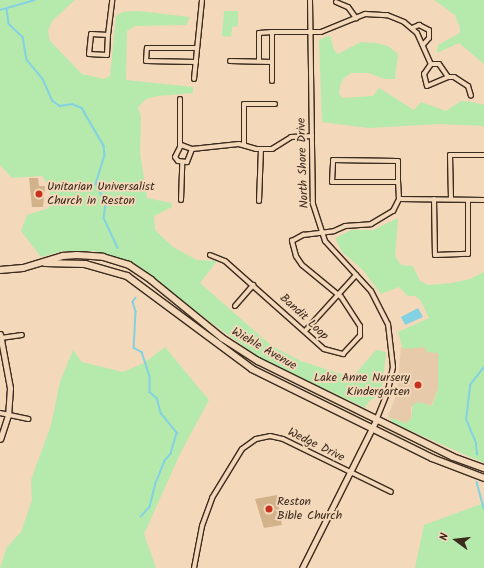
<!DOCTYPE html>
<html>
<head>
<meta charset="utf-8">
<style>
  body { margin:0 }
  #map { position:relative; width:484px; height:568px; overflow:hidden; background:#f3d8ba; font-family:Kalam,sans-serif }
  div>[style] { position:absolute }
  .built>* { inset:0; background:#e6caa9 }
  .green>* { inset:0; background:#b5eaac }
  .water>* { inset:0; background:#83d1e1 }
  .stream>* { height:1.5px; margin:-0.75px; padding:0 0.75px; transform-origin:0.75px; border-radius:0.75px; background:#83d1e1 }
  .building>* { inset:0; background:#d2b28b }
  .roads { filter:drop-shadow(1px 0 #3b2a1e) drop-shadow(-1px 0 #3b2a1e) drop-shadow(0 1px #3b2a1e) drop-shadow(0 -1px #3b2a1e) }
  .minor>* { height:4px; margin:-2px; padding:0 2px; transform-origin:2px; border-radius:2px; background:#f3d8ba }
  .tertiary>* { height:5px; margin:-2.5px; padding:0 2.5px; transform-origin:2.5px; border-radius:2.5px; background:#f3d8ba }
  .secondary>* { height:6px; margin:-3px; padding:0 3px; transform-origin:3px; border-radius:3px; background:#f3d8ba }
  .dots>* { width:11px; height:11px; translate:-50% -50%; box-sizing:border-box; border:2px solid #f3d8ba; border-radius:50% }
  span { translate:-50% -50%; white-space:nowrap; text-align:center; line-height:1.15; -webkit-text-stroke:4px #f3d8ba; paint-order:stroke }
  .street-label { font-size:12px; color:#3b2a1e }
  .poi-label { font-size:12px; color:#3b2a1e }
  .left { translate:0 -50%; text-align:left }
  .right { translate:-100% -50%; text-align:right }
  .north { position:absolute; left:436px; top:520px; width:40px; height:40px; -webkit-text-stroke:3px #f3d8ba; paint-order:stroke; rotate:285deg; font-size:11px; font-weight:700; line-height:16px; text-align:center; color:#3b2a1e }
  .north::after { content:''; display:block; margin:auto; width:14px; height:18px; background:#3b2a1e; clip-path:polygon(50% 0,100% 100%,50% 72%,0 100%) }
</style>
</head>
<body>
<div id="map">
  <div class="built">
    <i style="clip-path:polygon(401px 347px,425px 347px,438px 352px,438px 389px,431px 406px,425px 404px,411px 407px,411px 419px,406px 423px,388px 417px,397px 393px)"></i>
  </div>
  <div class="green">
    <i style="clip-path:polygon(0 0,75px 0,52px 21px,48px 31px,50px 41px,82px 74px,104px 79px,110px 76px,116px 16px,123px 12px,138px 11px,190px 17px,186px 25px,135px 26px,127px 31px,126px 80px,193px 87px,193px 93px,158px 96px,146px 99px,138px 107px,141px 117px,140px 153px,147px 198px,171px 203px,172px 207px,154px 216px,155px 230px,173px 247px,197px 260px,217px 261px,200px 283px,272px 346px,301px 361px,344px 375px,356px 373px,376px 350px,386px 352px,383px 383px,377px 397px,369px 401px,365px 408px,258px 357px,128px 261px,94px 251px,63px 251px,41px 257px,21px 231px,27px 215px,49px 208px,50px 187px,42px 176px,12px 178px,0 165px)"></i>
    <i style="clip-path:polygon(434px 0,484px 0,484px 64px,459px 43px,437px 53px,438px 45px,460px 33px,460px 28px,455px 15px)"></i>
    <i style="clip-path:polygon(224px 11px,238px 11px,238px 26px,232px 27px,231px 37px,222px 36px)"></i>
    <i style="clip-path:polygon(330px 35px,334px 50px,338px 54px,361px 42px,376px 43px,388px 46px,398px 54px,395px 79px,384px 79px,369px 73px,351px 73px,343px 79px,340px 86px,339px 94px,343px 98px,373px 96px,379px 88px,414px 110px,421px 102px,446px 111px,461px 101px,473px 102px,484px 105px,484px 126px,440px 124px,369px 128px,322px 122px,319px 40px)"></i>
    <i style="clip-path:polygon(398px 218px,395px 256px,401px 265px,413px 266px,420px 281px,428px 285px,452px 283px,470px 279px,484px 272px,484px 463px,395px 424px,388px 417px,406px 423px,411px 419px,413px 404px,419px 402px,432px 406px,438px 389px,438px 353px,427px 352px,425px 347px,403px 349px,398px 332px,429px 318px,421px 301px,415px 296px,408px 296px,399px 287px,381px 294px,362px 269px,342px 252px,335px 238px,351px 230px,373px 230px)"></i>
    <i style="clip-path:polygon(165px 347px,209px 400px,181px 452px,144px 534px,156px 568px,0 568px,7px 547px,21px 532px,32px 500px,31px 480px,51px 425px,60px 382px,73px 350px,82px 362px,123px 372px,144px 363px)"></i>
    <i style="clip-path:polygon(484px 503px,484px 568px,415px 568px,424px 525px)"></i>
  </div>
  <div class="water">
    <i style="clip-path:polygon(418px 308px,423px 317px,405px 325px,401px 317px)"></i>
  </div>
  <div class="stream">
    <i style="left:7px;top:9px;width:15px;rotate:82deg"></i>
    <i style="left:9px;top:24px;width:19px;rotate:43deg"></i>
    <i style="left:23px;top:37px;width:23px;rotate:80deg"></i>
    <i style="left:27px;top:60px;width:25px;rotate:50deg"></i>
    <i style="left:43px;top:79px;width:24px;rotate:66deg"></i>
    <i style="left:53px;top:101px;width:9px;rotate:36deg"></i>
    <i style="left:60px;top:106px;width:12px;rotate:-9deg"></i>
    <i style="left:72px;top:104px;width:11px;rotate:22deg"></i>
    <i style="left:82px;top:108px;width:44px;rotate:59.9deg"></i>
    <i style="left:104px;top:146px;width:9px;rotate:84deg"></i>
    <i style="left:105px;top:155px;width:30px;rotate:107deg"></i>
    <i style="left:96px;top:184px;width:22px;rotate:63deg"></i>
    <i style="left:106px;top:204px;width:14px;rotate:98deg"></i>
    <i style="left:104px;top:218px;width:33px;rotate:65deg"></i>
    <i style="left:0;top:10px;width:36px;rotate:-16deg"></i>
    <i style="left:136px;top:298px;width:5px;rotate:127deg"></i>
    <i style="left:133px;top:302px;width:10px;rotate:73deg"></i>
    <i style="left:136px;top:312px;width:36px;rotate:93deg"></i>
    <i style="left:134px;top:348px;width:9px;rotate:27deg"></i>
    <i style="left:142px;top:352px;width:25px;rotate:72deg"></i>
    <i style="left:150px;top:376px;width:16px;rotate:90deg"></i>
    <i style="left:150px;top:392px;width:9px;rotate:41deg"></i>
    <i style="left:157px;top:398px;width:16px;rotate:75deg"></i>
    <i style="left:161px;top:413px;width:26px;rotate:51deg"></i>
    <i style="left:177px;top:433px;width:22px;rotate:106deg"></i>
    <i style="left:171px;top:454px;width:9px;rotate:131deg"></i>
    <i style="left:165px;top:461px;width:24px;rotate:112deg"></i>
    <i style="left:156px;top:483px;width:25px;rotate:104deg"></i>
    <i style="left:150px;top:507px;width:13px;rotate:132deg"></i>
    <i style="left:477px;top:455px;width:12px;rotate:-95deg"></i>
    <i style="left:476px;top:443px;width:25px;rotate:-113deg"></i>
    <i style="left:466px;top:420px;width:35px;rotate:-83deg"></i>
    <i style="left:470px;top:385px;width:23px;rotate:-52deg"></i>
    <i style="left:477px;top:482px;width:27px;rotate:75deg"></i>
  </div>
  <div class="building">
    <i style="clip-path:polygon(29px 178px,38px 178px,39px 186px,45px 186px,43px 207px,32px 207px)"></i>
    <i style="clip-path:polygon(277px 495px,282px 525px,264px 528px,255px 499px)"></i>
  </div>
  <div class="roads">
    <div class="minor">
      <i style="left:310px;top:0;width:204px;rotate:89.2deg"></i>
      <i style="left:313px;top:204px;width:39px;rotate:72deg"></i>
      <i style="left:325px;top:241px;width:68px;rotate:47.4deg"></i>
      <i style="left:371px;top:291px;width:37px;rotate:63deg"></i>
      <i style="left:388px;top:324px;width:43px;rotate:83.4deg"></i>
      <i style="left:393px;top:367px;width:25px;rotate:102deg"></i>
      <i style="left:388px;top:391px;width:31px;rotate:112deg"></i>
      <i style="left:336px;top:2px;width:13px;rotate:23deg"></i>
      <i style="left:348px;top:7px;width:14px;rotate:54deg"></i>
      <i style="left:412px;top:28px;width:8px;rotate:-23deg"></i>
      <i style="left:419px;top:25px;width:11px;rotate:27deg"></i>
      <i style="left:429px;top:30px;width:8px;rotate:90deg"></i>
      <i style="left:429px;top:38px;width:9px;rotate:131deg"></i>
      <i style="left:91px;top:34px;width:17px;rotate:3deg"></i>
      <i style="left:108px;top:35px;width:20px;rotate:93deg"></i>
      <i style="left:107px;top:55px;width:18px;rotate:-177deg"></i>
      <i style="left:89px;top:54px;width:20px;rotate:-84deg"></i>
      <i style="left:108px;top:35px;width:35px;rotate:-83deg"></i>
      <i style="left:230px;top:61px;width:42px;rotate:1.4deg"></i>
      <i style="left:272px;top:62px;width:30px;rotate:-90deg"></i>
      <i style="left:272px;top:32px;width:49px"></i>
      <i style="left:321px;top:32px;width:48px;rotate:-22.2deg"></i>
      <i style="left:365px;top:14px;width:22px;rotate:3deg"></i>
      <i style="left:387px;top:15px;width:18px;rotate:22deg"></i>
      <i style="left:404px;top:22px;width:17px;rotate:40deg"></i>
      <i style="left:417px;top:33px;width:34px;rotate:66deg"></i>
      <i style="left:431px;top:64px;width:8px"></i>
      <i style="left:439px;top:64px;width:16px;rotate:55deg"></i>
      <i style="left:448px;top:77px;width:6px"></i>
      <i style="left:454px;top:77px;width:17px;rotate:33deg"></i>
      <i style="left:468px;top:86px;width:10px;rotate:73deg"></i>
      <i style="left:259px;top:61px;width:28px;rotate:-90deg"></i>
      <i style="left:259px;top:33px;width:13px;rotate:-4deg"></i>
      <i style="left:196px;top:62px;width:50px;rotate:-178.9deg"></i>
      <i style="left:146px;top:61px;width:13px;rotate:-86deg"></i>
      <i style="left:147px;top:48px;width:50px"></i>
      <i style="left:272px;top:62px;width:19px;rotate:90deg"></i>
      <i style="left:431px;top:64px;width:12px;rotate:125deg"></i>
      <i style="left:424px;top:74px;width:12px;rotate:76deg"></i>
      <i style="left:427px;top:86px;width:23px;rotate:-23deg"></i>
      <i style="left:194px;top:79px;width:79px;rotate:-84.2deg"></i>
      <i style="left:244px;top:145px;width:41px;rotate:-90deg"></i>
      <i style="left:244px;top:104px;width:31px"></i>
      <i style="left:180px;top:146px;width:47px;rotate:-90deg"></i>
      <i style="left:192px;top:149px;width:14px;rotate:111deg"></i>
      <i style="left:187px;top:162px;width:9px;rotate:-174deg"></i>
      <i style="left:178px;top:161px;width:5px;rotate:-127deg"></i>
      <i style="left:175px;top:157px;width:13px;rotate:-63deg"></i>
      <i style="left:181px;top:145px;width:12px;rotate:20deg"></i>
      <i style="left:192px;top:149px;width:47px;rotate:-6.1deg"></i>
      <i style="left:239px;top:144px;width:18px;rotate:16deg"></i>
      <i style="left:256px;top:149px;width:16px"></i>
      <i style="left:272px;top:149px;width:22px;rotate:-32deg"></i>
      <i style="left:291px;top:137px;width:21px;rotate:-3deg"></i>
      <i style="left:399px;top:199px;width:85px;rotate:0.7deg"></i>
      <i style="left:434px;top:199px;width:56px;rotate:89deg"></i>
      <i style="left:435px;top:255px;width:33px;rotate:-2deg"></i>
      <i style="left:468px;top:254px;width:54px;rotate:-90deg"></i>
      <i style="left:451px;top:199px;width:44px;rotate:-91.3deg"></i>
      <i style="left:450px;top:155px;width:34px"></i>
      <i style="left:181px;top:200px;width:37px;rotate:-88deg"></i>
      <i style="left:259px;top:201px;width:52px;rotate:-87.8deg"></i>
      <i style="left:210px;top:255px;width:16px;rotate:22deg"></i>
      <i style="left:225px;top:261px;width:132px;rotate:41.6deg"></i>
      <i style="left:324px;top:349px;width:20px;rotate:15deg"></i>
      <i style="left:343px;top:354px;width:25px;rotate:-47deg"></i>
      <i style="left:360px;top:336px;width:10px;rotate:-90deg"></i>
      <i style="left:360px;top:326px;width:35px;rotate:-123deg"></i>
      <i style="left:341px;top:297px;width:50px;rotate:-140.6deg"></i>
      <i style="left:302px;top:265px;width:11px;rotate:-124deg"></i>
      <i style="left:296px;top:256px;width:16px;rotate:-105deg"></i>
      <i style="left:292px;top:241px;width:13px;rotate:-29deg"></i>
      <i style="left:303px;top:235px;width:31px;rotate:-7deg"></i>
      <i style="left:334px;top:231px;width:12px;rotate:-24deg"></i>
      <i style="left:345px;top:226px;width:26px;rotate:-4deg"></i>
      <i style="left:371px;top:224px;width:26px;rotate:-31deg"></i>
      <i style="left:393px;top:211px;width:13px;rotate:-63deg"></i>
      <i style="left:399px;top:199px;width:17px;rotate:-93deg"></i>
      <i style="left:398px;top:182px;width:66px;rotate:180deg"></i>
      <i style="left:332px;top:182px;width:22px;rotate:-87deg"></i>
      <i style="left:333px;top:160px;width:65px;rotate:0.9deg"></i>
      <i style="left:398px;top:161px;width:21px;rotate:90deg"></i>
      <i style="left:235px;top:306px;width:28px;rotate:-49deg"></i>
      <i style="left:305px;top:331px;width:76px;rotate:-47.7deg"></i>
      <i style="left:1px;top:338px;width:21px;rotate:-8deg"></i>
      <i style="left:0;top:413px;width:29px;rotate:12deg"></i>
      <i style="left:194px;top:568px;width:43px;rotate:-79.2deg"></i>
      <i style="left:202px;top:526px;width:30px;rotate:-70deg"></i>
      <i style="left:212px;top:498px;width:57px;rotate:-58.5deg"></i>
      <i style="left:242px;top:449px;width:17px;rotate:-36deg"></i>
      <i style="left:256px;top:439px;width:14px;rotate:-12deg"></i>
      <i style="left:270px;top:436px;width:13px;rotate:13deg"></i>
      <i style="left:283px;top:439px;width:120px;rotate:26.1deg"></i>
    </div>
    <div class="tertiary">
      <i style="left:0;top:334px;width:55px;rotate:79.5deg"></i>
      <i style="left:10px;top:388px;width:27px;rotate:94deg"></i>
      <i style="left:8px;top:415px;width:25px;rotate:108deg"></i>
      <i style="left:302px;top:568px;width:165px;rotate:-63.4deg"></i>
    </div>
    <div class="secondary">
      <i style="left:45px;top:263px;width:40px;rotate:1.4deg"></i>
      <i style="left:85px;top:264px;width:44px;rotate:15.9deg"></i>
      <i style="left:127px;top:276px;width:156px;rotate:36.6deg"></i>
      <i style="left:252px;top:369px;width:201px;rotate:26.3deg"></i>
      <i style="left:432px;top:458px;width:56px;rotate:21deg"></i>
      <i style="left:0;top:270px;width:23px;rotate:-5deg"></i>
      <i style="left:23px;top:268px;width:42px;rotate:-16.7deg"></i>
      <i style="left:63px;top:256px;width:14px;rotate:-4deg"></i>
      <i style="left:77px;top:255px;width:26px;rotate:4deg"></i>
      <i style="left:103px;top:257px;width:27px;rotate:17deg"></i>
      <i style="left:129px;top:265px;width:27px;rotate:34deg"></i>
      <i style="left:151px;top:280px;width:92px;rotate:39.2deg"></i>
      <i style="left:222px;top:338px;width:43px;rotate:32.6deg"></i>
      <i style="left:258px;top:361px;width:217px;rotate:26.2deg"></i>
      <i style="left:453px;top:457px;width:33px;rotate:20deg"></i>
    </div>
  </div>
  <div class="dots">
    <i style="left:39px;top:194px;background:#c8321e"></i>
    <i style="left:418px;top:385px;background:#c8321e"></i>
    <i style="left:269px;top:509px;background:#c8321e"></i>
  </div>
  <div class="street-label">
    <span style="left:303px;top:163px;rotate:-92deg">North Shore Drive</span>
    <span style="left:304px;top:317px;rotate:43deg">Bandit Loop</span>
    <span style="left:264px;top:349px;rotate:30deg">Wiehle Avenue</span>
    <span style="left:316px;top:445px;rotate:26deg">Wedge Drive</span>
  </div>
  <div class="poi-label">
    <span class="left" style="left:47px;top:194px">Unitarian Universalist<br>Church in Reston</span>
    <span class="right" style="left:410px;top:385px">Lake Anne Nursery<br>Kindergarten</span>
    <span class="left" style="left:277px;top:509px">Reston<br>Bible Church</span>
  </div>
  <div class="north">N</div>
</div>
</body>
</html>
